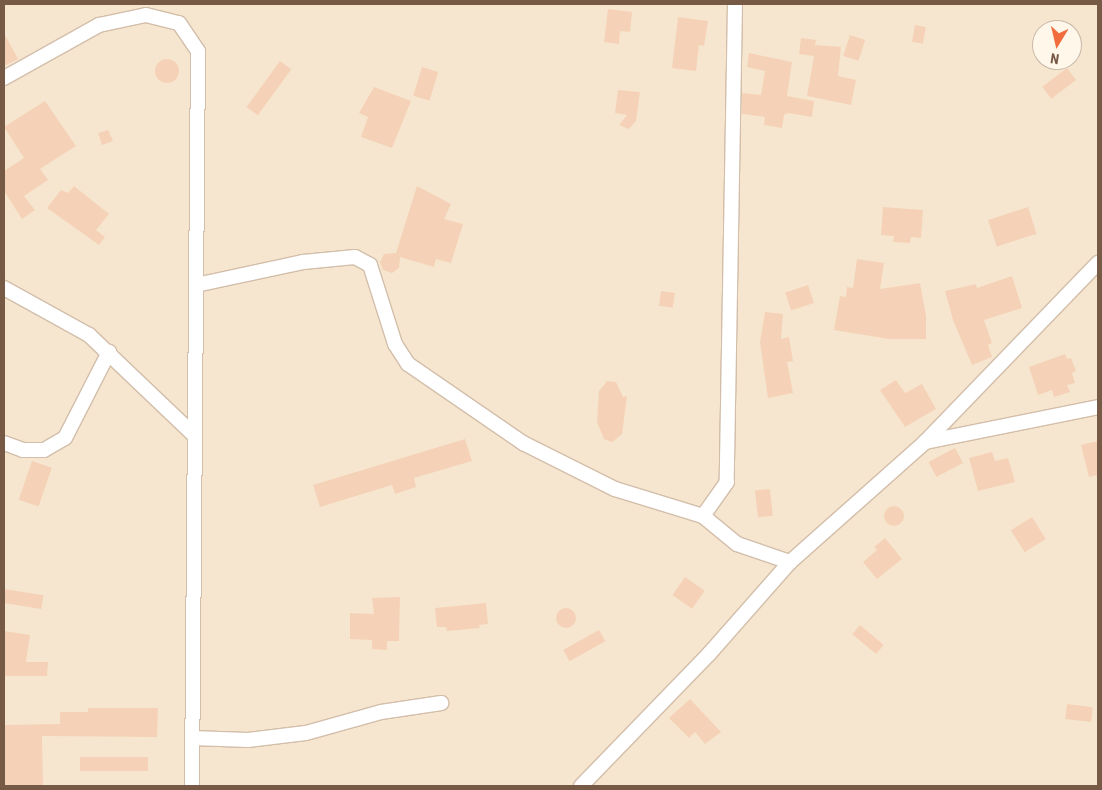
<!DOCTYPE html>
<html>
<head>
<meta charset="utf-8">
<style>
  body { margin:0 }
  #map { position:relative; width:1102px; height:790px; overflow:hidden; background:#fef4e2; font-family:"Roboto Condensed",sans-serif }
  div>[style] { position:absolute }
  .residential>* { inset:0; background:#f6e6cf }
  .building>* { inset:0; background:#f5d2b7; transform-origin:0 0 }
  .round { border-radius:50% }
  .roads { filter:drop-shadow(1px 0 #d2beaa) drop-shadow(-1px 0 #d2beaa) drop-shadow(0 1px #d2beaa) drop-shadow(0 -1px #d2beaa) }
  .minor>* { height:14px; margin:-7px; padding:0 7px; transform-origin:7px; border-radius:7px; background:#fff }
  span { translate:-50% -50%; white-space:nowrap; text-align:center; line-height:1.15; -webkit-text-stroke:4.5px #fff7ea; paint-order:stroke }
  .frame { position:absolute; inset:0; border:5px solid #775a46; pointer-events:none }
  .north { position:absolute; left:1032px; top:20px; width:50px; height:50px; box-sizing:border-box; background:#fff7ea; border:1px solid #c9b8a8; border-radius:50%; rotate:189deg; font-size:14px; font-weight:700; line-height:20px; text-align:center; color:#775a46 }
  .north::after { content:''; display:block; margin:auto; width:18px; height:22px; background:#f16d3d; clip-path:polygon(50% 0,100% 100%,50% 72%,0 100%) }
</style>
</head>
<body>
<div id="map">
  <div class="residential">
    <i style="clip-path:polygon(evenodd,4px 4px,1098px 4px,1098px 786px,4px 786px,4px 4px,1042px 30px,1072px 30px,1072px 60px,1042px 60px,1042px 30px)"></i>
  </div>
  <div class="building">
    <i style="clip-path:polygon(608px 9px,632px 12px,630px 32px,620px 31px,619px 44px,604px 42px)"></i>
    <i style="clip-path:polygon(678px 17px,708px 21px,704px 46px,699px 45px,696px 71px,672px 68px)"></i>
    <i style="left:915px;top:25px;width:11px;height:17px;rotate:10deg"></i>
    <i style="clip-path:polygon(4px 33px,18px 59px,4px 66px)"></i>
    <i style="left:850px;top:35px;width:16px;height:22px;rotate:18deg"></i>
    <i style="clip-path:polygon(801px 38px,816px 40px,815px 45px,841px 47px,838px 76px,856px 80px,851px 105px,807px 96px,814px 56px,799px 54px)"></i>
    <i style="clip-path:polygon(749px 53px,792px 62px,787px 96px,814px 101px,812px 117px,788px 113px,784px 115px,782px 128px,764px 125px,765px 117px,742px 114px,742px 93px,761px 95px,765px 71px,747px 67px)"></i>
    <i class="round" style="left:155px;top:59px;width:24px;height:24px"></i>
    <i style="left:280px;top:61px;width:14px;height:57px;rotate:36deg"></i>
    <i style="left:422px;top:67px;width:17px;height:30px;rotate:17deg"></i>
    <i style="left:1067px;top:68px;width:15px;height:31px;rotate:53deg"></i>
    <i style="clip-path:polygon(374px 87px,411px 101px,392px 148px,361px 137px,368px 117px,359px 113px)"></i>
    <i style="clip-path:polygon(618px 90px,640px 92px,636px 121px,629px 129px,619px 125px,627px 115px,615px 113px)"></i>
    <i style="clip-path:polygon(45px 101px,76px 146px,40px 169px,48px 180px,24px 196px,35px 210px,22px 219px,4px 191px,4px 171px,24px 158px,4px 127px)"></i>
    <i style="clip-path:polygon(108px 130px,113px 141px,102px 145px,98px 133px)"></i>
    <i style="clip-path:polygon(74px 186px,109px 214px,96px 230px,105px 237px,99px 245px,47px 208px,61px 190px,68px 193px)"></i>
    <i style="clip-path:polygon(417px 186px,451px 204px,444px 219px,463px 224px,451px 263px,436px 259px,434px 267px,400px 257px,399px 268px,392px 273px,383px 270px,380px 262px,384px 254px,396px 253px)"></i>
    <i style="clip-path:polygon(883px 207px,923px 210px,921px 238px,911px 237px,910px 243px,893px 242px,894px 236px,881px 235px)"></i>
    <i style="left:1028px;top:207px;width:28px;height:42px;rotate:72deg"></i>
    <i style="clip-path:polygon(857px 259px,884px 263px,880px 289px,920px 283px,926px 316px,926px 339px,889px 339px,834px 330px,840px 296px,846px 297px,847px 287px,853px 288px)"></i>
    <i style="clip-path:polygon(1012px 276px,1022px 308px,984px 320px,992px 343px,988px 345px,992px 357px,972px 365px,953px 320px,945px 291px,976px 284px,977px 288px)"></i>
    <i style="left:808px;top:285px;width:19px;height:24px;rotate:72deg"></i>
    <i style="left:661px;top:291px;width:14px;height:15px;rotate:8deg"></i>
    <i style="clip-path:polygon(765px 312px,783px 314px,781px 339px,789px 337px,793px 361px,787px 362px,793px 393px,768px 398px,760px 342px)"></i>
    <i style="clip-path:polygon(1065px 354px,1067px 359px,1071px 358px,1076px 371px,1072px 373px,1075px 383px,1067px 385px,1070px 392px,1054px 397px,1052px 390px,1038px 395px,1029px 367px)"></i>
    <i style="clip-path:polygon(896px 380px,905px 393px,922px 384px,936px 409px,905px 427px,880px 390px)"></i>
    <i style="clip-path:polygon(607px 381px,616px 382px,623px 397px,627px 396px,622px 434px,612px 442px,604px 439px,597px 422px,599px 391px)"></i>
    <i style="clip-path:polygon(465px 439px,472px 461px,414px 478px,416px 487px,395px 494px,392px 485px,320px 507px,313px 485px)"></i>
    <i style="clip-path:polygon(1098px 441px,1098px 475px,1089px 477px,1081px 445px)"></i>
    <i style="left:955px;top:448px;width:17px;height:30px;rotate:62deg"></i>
    <i style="clip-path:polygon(992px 452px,995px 461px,1008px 458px,1015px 482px,978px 491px,969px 458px)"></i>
    <i style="left:32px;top:461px;width:21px;height:41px;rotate:19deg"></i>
    <i style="left:770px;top:489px;width:27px;height:15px;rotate:84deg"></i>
    <i class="round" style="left:884px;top:506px;width:20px;height:20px"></i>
    <i style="left:1032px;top:517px;width:26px;height:25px;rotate:58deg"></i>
    <i style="clip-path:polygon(885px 538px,902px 559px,877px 579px,863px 562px,877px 550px,874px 547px)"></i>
    <i style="left:685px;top:577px;width:24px;height:22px;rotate:35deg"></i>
    <i style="left:4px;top:589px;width:40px;height:14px;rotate:9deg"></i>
    <i style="clip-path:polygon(400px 597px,399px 641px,387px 641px,387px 650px,372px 649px,372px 640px,350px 639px,350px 613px,374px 614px,372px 598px)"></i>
    <i style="clip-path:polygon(486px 603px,488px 624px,479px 625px,480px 628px,447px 631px,446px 627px,437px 627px,435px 608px)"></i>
    <i class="round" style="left:556px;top:608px;width:20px;height:20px"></i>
    <i style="left:860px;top:625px;width:31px;height:12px;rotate:40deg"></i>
    <i style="left:599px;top:630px;width:13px;height:41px;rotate:61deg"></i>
    <i style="clip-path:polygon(4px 631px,30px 635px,26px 662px,48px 662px,47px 676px,4px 676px)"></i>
    <i style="clip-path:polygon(690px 699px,721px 732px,705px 744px,695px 732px,689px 738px,669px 718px)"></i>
    <i style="left:1067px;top:704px;width:26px;height:15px;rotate:7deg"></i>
    <i style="clip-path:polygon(88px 708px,158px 708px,157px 737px,42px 736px,43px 786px,4px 786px,4px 725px,60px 724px,60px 712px,88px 712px)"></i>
    <i style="left:148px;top:757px;width:14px;height:68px;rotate:90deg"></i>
  </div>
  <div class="roads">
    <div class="minor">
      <i style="left:735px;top:4px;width:478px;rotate:91deg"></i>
      <i style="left:727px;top:482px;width:42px;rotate:125.2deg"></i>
      <i style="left:703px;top:516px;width:44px;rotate:39.5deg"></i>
      <i style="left:737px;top:544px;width:56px;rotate:18.8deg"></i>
      <i style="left:4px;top:78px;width:109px;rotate:-29.2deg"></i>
      <i style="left:99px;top:25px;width:48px;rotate:-12deg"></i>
      <i style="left:146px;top:15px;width:34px;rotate:14deg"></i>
      <i style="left:179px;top:23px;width:34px;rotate:56deg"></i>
      <i style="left:198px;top:51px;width:735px;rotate:90.47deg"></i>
      <i style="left:196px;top:285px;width:109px;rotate:-12.1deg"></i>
      <i style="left:303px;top:262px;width:52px;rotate:-5.5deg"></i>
      <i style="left:355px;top:257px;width:17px;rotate:28deg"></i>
      <i style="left:370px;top:265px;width:83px;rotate:72.4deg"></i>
      <i style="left:395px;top:344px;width:24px;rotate:57deg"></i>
      <i style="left:408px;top:364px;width:140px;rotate:34.5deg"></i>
      <i style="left:523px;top:443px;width:103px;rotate:26.6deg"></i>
      <i style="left:615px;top:489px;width:92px;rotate:17.1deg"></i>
      <i style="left:4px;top:288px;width:97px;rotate:28.9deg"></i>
      <i style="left:89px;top:335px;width:145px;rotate:43.6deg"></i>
      <i style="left:925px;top:442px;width:177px;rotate:-11.4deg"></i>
      <i style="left:4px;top:443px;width:20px;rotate:20deg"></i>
      <i style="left:23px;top:450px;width:21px"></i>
      <i style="left:44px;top:450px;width:24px;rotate:-30deg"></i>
      <i style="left:65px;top:438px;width:97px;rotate:-62.9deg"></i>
      <i style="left:192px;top:738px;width:56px;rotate:2deg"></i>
      <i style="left:248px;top:740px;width:58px;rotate:-6.9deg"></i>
      <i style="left:306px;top:733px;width:78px;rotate:-15.6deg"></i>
      <i style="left:381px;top:712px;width:61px;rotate:-8.5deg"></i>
      <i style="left:581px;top:786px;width:184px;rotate:-45.9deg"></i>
      <i style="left:709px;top:654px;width:123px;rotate:-48.6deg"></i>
      <i style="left:790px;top:562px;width:181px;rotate:-41.6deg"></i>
      <i style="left:925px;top:442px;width:249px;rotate:-46deg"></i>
    </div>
  </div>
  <div class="frame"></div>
  <div class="north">N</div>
</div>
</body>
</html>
